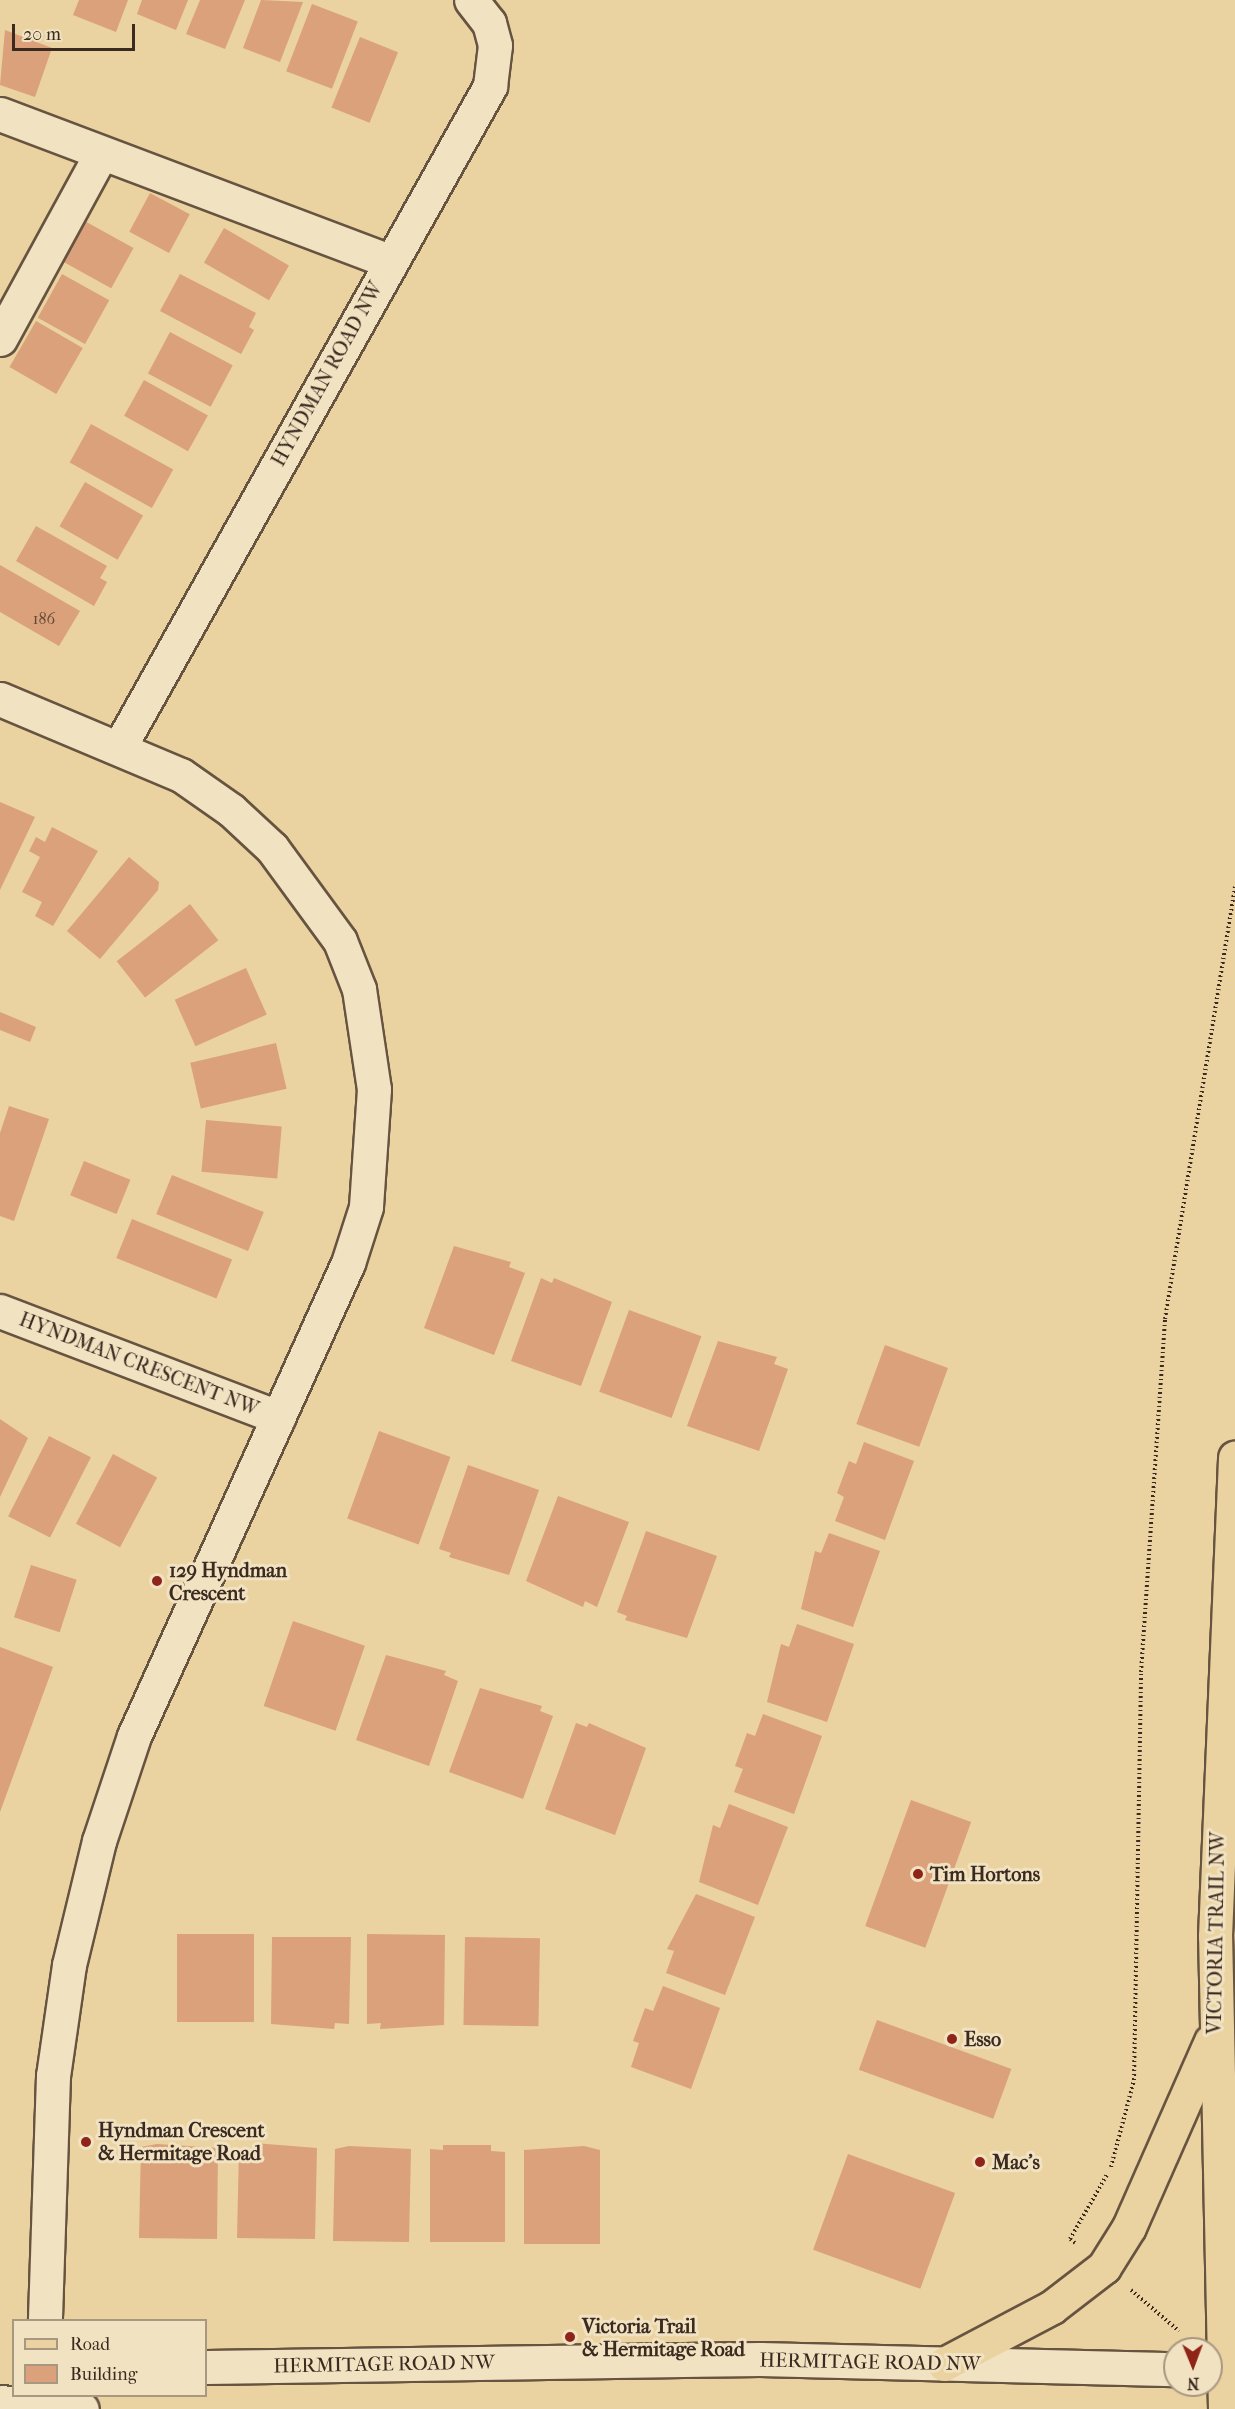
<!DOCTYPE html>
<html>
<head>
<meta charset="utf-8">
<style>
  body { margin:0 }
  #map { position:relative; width:1235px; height:2409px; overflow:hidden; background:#ead2a1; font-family:"IM FELL French Canon",serif }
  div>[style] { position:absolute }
  .building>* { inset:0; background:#daa17a; transform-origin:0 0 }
  .path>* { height:4px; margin-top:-2px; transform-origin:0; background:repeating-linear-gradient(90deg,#3b2a20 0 1.5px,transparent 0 4.5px) }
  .roads { filter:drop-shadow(2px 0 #675440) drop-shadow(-2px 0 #675440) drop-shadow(0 2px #675440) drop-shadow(0 -2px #675440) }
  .minor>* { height:33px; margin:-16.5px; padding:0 16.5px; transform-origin:16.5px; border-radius:16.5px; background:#f1e2c2 }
  .major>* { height:33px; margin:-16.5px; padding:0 16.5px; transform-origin:16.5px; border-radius:16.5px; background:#ead2a1 }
  .dots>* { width:16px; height:16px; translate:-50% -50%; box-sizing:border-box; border:3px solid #f1e2c2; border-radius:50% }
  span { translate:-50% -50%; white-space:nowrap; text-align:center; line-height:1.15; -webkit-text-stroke:6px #f1e2c2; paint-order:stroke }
  .number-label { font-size:16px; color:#634836 }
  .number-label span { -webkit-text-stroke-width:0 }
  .street-label { font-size:20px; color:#3b2a20 }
  .poi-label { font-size:20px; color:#3b2a20; font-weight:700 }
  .left { translate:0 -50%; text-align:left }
  .legend { position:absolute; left:12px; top:2319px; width:195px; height:78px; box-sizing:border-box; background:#f1e2c2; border:2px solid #a89881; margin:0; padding:8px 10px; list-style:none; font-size:18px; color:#3b2a20 }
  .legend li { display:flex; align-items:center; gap:12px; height:30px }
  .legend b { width:30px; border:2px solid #a89881 }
  .north { position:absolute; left:1163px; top:2337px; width:60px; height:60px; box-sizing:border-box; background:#f1e2c2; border:2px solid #a89881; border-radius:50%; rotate:179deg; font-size:16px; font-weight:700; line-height:24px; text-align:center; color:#3b2a20 }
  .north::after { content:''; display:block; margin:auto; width:21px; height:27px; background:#8f2418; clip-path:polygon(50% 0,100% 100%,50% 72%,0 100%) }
  .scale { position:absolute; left:12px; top:24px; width:123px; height:27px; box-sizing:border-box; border:3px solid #3b2a20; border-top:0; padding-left:8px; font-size:18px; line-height:21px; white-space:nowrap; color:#3b2a20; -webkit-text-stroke:4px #f1e2c2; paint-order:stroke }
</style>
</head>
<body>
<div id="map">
  <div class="building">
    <i style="clip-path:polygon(79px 0,128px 0,116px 32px,73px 15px)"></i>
    <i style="clip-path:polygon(142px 0,188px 0,176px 30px,137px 14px)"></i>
    <i style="clip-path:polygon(200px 0,245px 0,225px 49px,186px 34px)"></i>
    <i style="clip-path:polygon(261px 0,303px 2px,280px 62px,243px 48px)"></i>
    <i style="left:312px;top:4px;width:49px;height:72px;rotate:21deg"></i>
    <i style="clip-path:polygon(5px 30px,52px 48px,35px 97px,0 85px)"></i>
    <i style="left:360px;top:37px;width:41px;height:76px;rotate:22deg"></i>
    <i style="left:150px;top:193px;width:45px;height:44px;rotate:28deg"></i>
    <i style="left:81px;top:219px;width:60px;height:46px;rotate:29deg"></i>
    <i style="left:224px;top:228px;width:75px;height:40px;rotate:30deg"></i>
    <i style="left:62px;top:274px;width:54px;height:50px;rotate:29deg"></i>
    <i style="clip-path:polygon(180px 274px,256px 313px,249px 327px,254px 330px,241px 354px,160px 311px)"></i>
    <i style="left:36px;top:321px;width:54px;height:53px;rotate:30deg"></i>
    <i style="left:170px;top:332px;width:71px;height:47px;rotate:28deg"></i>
    <i style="left:144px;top:380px;width:73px;height:41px;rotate:29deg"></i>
    <i style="left:91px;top:424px;width:94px;height:44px;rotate:29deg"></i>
    <i style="left:85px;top:482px;width:67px;height:51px;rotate:30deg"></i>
    <i style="clip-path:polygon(36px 526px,107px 566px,100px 578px,107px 582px,94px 606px,16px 561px)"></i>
    <i style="clip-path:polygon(0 565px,80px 611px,59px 646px,0 612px)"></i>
    <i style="clip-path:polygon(0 802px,35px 817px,0 890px)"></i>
    <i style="clip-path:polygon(52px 827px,98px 851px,53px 926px,35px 916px,42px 902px,22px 892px,40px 857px,29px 851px,36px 837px,45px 842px)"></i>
    <i style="clip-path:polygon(129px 857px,159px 882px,158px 890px,100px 959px,67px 931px)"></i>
    <i style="left:190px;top:904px;width:46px;height:93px;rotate:52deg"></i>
    <i style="left:246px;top:968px;width:51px;height:78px;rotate:66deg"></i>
    <i style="clip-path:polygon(0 1012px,36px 1027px,30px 1042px,0 1030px)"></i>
    <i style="left:276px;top:1043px;width:47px;height:88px;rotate:77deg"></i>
    <i style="clip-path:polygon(9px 1106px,49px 1119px,14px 1221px,0 1216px,0 1133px)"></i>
    <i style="left:206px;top:1120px;width:76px;height:52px;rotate:5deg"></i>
    <i style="left:84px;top:1161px;width:50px;height:37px;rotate:22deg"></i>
    <i style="left:172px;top:1175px;width:99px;height:42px;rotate:22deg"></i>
    <i style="left:132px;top:1219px;width:108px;height:42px;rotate:22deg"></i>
    <i style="clip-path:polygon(454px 1246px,511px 1262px,509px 1267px,525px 1273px,494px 1355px,424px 1328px)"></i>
    <i style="clip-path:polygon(541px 1278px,552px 1283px,554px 1278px,612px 1302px,581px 1386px,511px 1361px)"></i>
    <i style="left:629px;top:1310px;width:77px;height:87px;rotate:20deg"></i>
    <i style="clip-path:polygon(718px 1341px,777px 1357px,774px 1364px,788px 1369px,759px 1451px,687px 1426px)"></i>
    <i style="left:885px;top:1345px;width:67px;height:84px;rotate:20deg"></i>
    <i style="clip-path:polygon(0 1419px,28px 1438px,0 1497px)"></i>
    <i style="left:379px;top:1431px;width:76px;height:93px;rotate:20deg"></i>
    <i style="left:49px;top:1436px;width:47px;height:90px;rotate:27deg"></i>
    <i style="clip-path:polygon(864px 1442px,914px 1461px,885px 1540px,835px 1521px,844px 1497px,837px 1493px,849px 1461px,856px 1464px)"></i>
    <i style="left:113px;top:1454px;width:50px;height:79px;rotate:28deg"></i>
    <i style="clip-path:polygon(468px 1465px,539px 1490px,509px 1575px,449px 1557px,451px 1553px,439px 1549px)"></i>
    <i style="clip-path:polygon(558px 1496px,629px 1522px,597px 1607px,585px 1601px,583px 1607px,526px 1581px)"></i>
    <i style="clip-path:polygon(646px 1531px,717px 1556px,687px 1638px,625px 1620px,627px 1616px,617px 1612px)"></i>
    <i style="clip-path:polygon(829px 1533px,880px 1551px,853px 1627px,801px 1609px,815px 1551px,821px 1553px)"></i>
    <i style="left:31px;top:1565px;width:48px;height:55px;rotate:18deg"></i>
    <i style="left:293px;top:1621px;width:76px;height:90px;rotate:19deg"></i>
    <i style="clip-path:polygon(797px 1624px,854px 1644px,827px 1722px,767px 1702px,781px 1644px,789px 1647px)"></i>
    <i style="clip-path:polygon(0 1647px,53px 1667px,0 1812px)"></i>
    <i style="clip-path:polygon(386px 1655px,446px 1671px,444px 1675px,458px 1681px,429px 1766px,356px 1740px)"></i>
    <i style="clip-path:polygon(480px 1688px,542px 1706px,540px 1711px,553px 1716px,523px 1799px,449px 1772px)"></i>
    <i style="clip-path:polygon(763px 1714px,822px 1736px,794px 1814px,734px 1792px,743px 1769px,735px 1766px,747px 1733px,755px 1736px)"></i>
    <i style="clip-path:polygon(576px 1723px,587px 1727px,589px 1723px,646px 1748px,615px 1835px,545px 1809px)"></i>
    <i style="left:911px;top:1800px;width:64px;height:134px;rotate:20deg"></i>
    <i style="clip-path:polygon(729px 1804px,788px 1827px,758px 1905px,699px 1882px,713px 1825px,720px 1828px)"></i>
    <i style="clip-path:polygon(696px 1894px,755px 1917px,725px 1995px,666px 1973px,674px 1951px,667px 1949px)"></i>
    <i style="left:177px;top:1934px;width:77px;height:88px"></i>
    <i style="clip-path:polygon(367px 1934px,445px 1935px,444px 2025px,380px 2029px,381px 2023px,367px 2024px)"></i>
    <i style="clip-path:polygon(272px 1937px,351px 1937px,349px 2024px,335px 2023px,334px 2029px,271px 2024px)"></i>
    <i style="left:465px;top:1937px;width:75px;height:88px;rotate:1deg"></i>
    <i style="clip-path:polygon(663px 1986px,720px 2008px,691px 2089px,631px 2067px,639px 2043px,633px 2041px,645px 2008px,653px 2011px)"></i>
    <i style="left:877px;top:2020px;width:143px;height:53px;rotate:20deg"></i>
    <i style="clip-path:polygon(254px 2143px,317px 2148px,315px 2239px,237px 2238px,239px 2149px,254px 2149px)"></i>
    <i style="clip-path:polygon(157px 2144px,218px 2148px,217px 2239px,139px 2238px,141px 2147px)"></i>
    <i style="clip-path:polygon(443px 2145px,491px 2145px,491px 2151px,505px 2152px,505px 2242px,430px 2242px,430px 2149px,443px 2150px)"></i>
    <i style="clip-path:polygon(349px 2146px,411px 2149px,409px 2242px,333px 2241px,335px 2149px)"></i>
    <i style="clip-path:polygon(584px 2146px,600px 2150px,600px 2244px,524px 2244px,524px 2150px)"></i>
    <i style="left:848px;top:2154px;width:114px;height:102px;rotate:20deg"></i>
  </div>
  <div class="path">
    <i style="left:1111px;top:2167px;width:90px;rotate:-75.2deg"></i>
    <i style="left:1134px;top:2080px;width:408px;rotate:-89deg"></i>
    <i style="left:1141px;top:1672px;width:354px;rotate:-86.1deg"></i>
    <i style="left:1165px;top:1319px;width:438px;rotate:-80.8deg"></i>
    <i style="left:1075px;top:2243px;width:6px;rotate:-141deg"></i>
    <i style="left:1070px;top:2239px;width:76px;rotate:-60.1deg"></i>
    <i style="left:1131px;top:2290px;width:63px;rotate:40.5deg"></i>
  </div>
  <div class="roads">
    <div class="minor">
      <i style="left:0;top:114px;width:416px;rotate:20.7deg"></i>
      <i style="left:0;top:339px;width:211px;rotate:-61.4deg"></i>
      <i style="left:0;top:699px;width:196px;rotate:22.8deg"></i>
      <i style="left:181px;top:775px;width:61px;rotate:35deg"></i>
      <i style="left:231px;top:810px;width:56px;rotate:42.8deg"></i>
      <i style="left:272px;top:848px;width:115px;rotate:53.8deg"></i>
      <i style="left:340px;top:941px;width:52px;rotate:68.4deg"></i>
      <i style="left:359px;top:989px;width:101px;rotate:81.5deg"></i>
      <i style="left:374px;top:1089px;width:118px;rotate:93.9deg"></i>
      <i style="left:366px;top:1207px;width:59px;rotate:107.8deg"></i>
      <i style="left:348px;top:1263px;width:519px;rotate:114.34deg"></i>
      <i style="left:134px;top:1736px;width:111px;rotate:108.4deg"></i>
      <i style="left:99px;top:1841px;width:128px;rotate:103.6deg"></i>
      <i style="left:69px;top:1965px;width:112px;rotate:98.2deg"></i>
      <i style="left:53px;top:2076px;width:244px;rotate:91.9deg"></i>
      <i style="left:120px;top:746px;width:757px;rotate:-60.72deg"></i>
      <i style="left:490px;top:86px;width:41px;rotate:-83deg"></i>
      <i style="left:495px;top:45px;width:23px;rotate:-105deg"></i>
      <i style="left:489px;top:23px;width:29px;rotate:-128deg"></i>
      <i style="left:0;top:1311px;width:298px;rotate:20.9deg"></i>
      <i style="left:206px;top:2367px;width:554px;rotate:-0.83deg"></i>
      <i style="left:760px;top:2359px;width:415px;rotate:1.4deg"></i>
      <i style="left:0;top:2402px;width:82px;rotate:4.9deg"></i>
    </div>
    <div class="major">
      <i style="left:944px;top:2364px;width:122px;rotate:-27.8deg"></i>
      <i style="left:1052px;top:2307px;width:66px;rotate:-37.6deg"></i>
      <i style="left:1104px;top:2267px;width:47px;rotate:-58deg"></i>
      <i style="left:1129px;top:2227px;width:203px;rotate:-66.2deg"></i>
      <i style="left:1225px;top:2409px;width:473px;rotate:-91.2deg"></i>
      <i style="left:1215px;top:1936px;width:479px;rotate:-87.6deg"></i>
    </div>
  </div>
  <div class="dots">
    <i style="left:157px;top:1581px;background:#8f2418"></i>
    <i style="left:918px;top:1874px;background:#8f2418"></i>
    <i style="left:952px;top:2039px;background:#8f2418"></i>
    <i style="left:86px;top:2142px;background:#8f2418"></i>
    <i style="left:980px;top:2162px;background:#8f2418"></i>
    <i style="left:570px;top:2337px;background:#8f2418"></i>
  </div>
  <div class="number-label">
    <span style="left:44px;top:619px">186</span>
  </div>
  <div class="street-label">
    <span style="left:327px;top:374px;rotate:-61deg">HYNDMAN ROAD NW</span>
    <span style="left:139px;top:1364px;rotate:21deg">HYNDMAN CRESCENT NW</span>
    <span style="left:1216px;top:1933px;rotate:-89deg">VICTORIA TRAIL NW</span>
    <span style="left:870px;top:2362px;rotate:1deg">HERMITAGE ROAD NW</span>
    <span style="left:384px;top:2364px;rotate:-1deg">HERMITAGE ROAD NW</span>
  </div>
  <div class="poi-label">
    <span class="left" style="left:169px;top:1582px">129 Hyndman<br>Crescent</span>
    <span class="left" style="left:930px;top:1874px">Tim Hortons</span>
    <span class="left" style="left:964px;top:2039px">Esso</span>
    <span class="left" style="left:98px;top:2142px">Hyndman Crescent<br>&amp; Hermitage Road</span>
    <span class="left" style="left:992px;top:2162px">Mac's</span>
    <span class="left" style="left:582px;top:2338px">Victoria Trail<br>&amp; Hermitage Road</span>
  </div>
  <ul class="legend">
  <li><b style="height:8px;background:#ead2a1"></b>Road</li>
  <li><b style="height:16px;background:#daa17a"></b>Building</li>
  </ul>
  <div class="north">N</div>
  <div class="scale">20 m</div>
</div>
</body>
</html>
